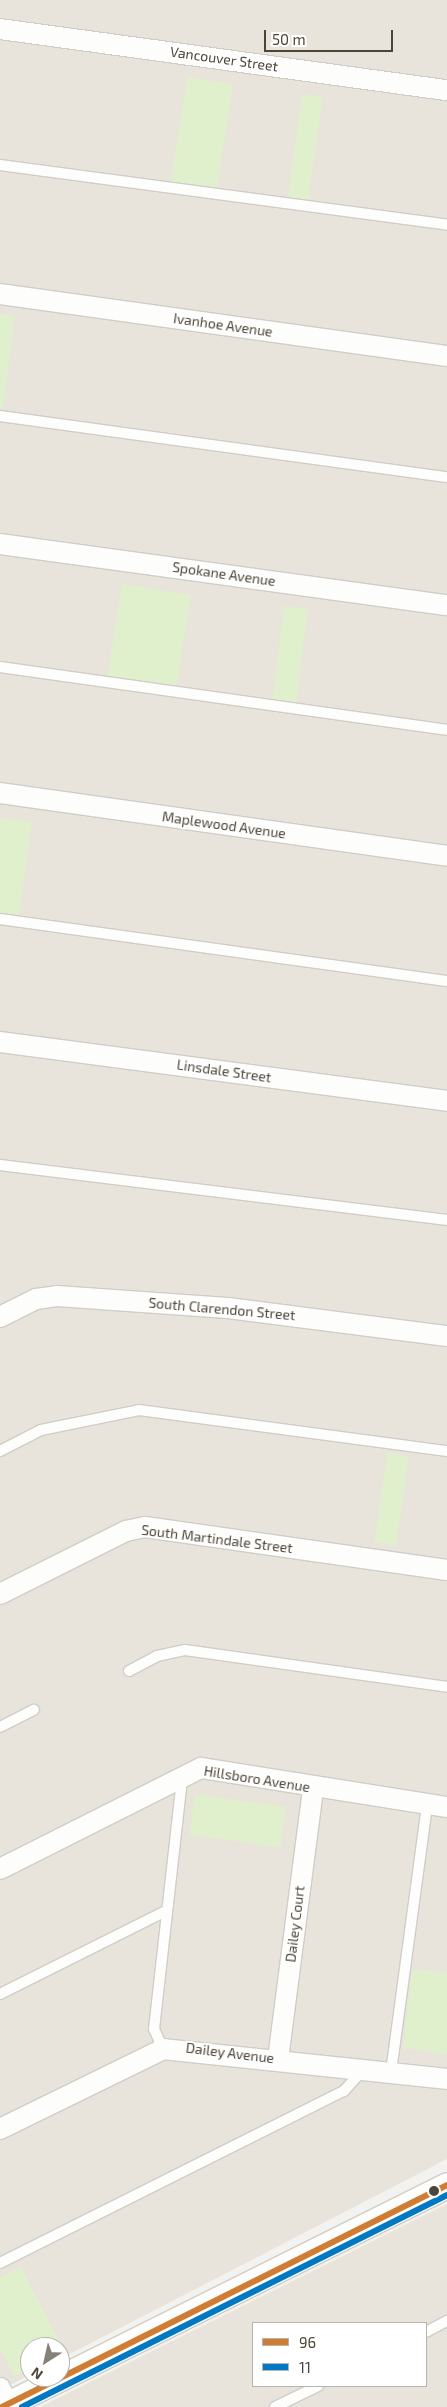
<!DOCTYPE html>
<html>
<head>
<meta charset="utf-8">
<style>
  body { margin:0 }
  #map { position:relative; width:447px; height:2407px; overflow:hidden; background:#f3f2ee; font-family:"Exo 2",sans-serif }
  div>[style] { position:absolute }
  .residential>* { inset:0; background:#e8e4db }
  .green>* { inset:0; background:#e0efcc; transform-origin:0 0 }
  .roads { filter:drop-shadow(1px 0 #d0cdc8) drop-shadow(-1px 0 #d0cdc8) drop-shadow(0 1px #d0cdc8) drop-shadow(0 -1px #d0cdc8) }
  .service>* { height:10px; margin:-5px; padding:0 5px; transform-origin:5px; border-radius:5px; background:#fdfdfc }
  .minor>* { height:20px; margin:-10px; padding:0 10px; transform-origin:10px; border-radius:10px; background:#fdfdfc }
  .tertiary>* { height:25px; margin:-12.5px; padding:0 12.5px; transform-origin:12.5px; border-radius:12.5px; background:#fdfdfc }
  .bus-1>* { height:6px; margin:-3px; padding:0 3px; transform-origin:3px; border-radius:3px; background:#d07c32 }
  .bus-2>* { height:6px; margin:-3px; padding:0 3px; transform-origin:3px; border-radius:3px; background:#0079c2 }
  .dots>* { width:14px; height:14px; translate:-50% -50%; box-sizing:border-box; border:2px solid #fff; border-radius:50% }
  span { translate:-50% -50%; white-space:nowrap; text-align:center; line-height:1.15; -webkit-text-stroke:4px #fff; paint-order:stroke }
  .street-label { font-size:14px; color:#4c4437 }
  .legend { position:absolute; left:252px; top:2322px; width:175px; height:65px; box-sizing:border-box; background:#fff; border:1px solid #b7b4af; margin:0; padding:6px 9px; list-style:none; font-size:15px; color:#4c4437 }
  .legend li { display:flex; align-items:center; gap:10px; height:25px }
  .legend b { width:25px; border:1px solid #b7b4af }
  .north { position:absolute; left:20px; top:2337px; width:50px; height:50px; box-sizing:border-box; background:#fff; border:1px solid #b7b4af; border-radius:50%; rotate:215deg; font-size:14px; font-weight:700; line-height:20px; text-align:center; color:#4c4437 }
  .north::after { content:''; display:block; margin:auto; width:18px; height:22px; background:#868177; clip-path:polygon(50% 0,100% 100%,50% 72%,0 100%) }
  .scale { position:absolute; left:264px; top:30px; width:129px; height:22px; box-sizing:border-box; border:2px solid #4c4437; border-top:0; padding-left:6px; font-size:15px; line-height:18px; white-space:nowrap; color:#4c4437; -webkit-text-stroke:4px #fff; paint-order:stroke }
</style>
</head>
<body>
<div id="map">
  <div class="residential">
    <i style="clip-path:polygon(0 0,447px 0,447px 2159px,60px 2359px,60px 2347px,30px 2347px,30px 2375px,0 2390px)"></i>
    <i style="clip-path:polygon(evenodd,447px 2204px,447px 2407px,40px 2407px,447px 2204px,253px 2323px,426px 2323px,426px 2386px,253px 2386px,253px 2323px)"></i>
  </div>
  <div class="green">
    <i style="left:187px;top:77px;width:47px;height:106px;rotate:9deg"></i>
    <i style="left:302px;top:94px;width:21px;height:105px;rotate:8deg"></i>
    <i style="clip-path:polygon(0 314px,15px 316px,3px 408px,0 408px)"></i>
    <i style="left:122px;top:584px;width:70px;height:94px;rotate:9deg"></i>
    <i style="left:284px;top:606px;width:24px;height:97px;rotate:7deg"></i>
    <i style="clip-path:polygon(0 818px,32px 822px,19px 916px,0 914px)"></i>
    <i style="left:387px;top:1453px;width:22px;height:90px;rotate:8deg"></i>
    <i style="left:195px;top:1794px;width:92px;height:41px;rotate:8deg"></i>
    <i style="clip-path:polygon(412px 1969px,447px 1973px,447px 2054px,403px 2048px)"></i>
    <i style="clip-path:polygon(21px 2267px,64px 2351px,60px 2353px,60px 2347px,30px 2347px,30px 2368px,14px 2376px,0 2348px,0 2278px)"></i>
  </div>
  <div class="roads">
    <div class="service">
      <i style="left:0;top:165px;width:451px;rotate:7.6deg"></i>
      <i style="left:0;top:416px;width:451px;rotate:7.8deg"></i>
      <i style="left:0;top:667px;width:451px;rotate:8deg"></i>
      <i style="left:0;top:919px;width:451px;rotate:7.9deg"></i>
      <i style="left:0;top:1165px;width:450px;rotate:7deg"></i>
      <i style="left:0;top:1451px;width:46px;rotate:-27.1deg"></i>
      <i style="left:41px;top:1430px;width:100px;rotate:-11.5deg"></i>
      <i style="left:139px;top:1410px;width:311px;rotate:7.6deg"></i>
      <i style="left:129px;top:1671px;width:32px;rotate:-28deg"></i>
      <i style="left:157px;top:1656px;width:29px;rotate:-12deg"></i>
      <i style="left:185px;top:1650px;width:265px;rotate:8deg"></i>
      <i style="left:0;top:1727px;width:38px;rotate:-27deg"></i>
      <i style="left:0;top:1994px;width:186px;rotate:-26.6deg"></i>
      <i style="left:163px;top:2049px;width:22px;rotate:-114deg"></i>
      <i style="left:154px;top:2029px;width:253px;rotate:-83.6deg"></i>
      <i style="left:391px;top:2072px;width:270px;rotate:-82.3deg"></i>
      <i style="left:0;top:2263px;width:385px;rotate:-26.6deg"></i>
      <i style="left:344px;top:2091px;width:30px;rotate:-48deg"></i>
      <i style="left:426px;top:2332px;width:24px;rotate:-28deg"></i>
      <i style="left:275px;top:2407px;width:48px;rotate:-26deg"></i>
    </div>
    <div class="minor">
      <i style="left:0;top:29px;width:451px;rotate:7.8deg"></i>
      <i style="left:0;top:294px;width:451px;rotate:7.9deg"></i>
      <i style="left:0;top:544px;width:451px;rotate:7.8deg"></i>
      <i style="left:0;top:793px;width:451px;rotate:8deg"></i>
      <i style="left:0;top:1042px;width:451px;rotate:7.5deg"></i>
      <i style="left:0;top:1317px;width:40px;rotate:-26.6deg"></i>
      <i style="left:36px;top:1299px;width:21px;rotate:-8deg"></i>
      <i style="left:57px;top:1296px;width:171px;rotate:4deg"></i>
      <i style="left:228px;top:1308px;width:221px;rotate:7.3deg"></i>
      <i style="left:0;top:1594px;width:141px;rotate:-26.6deg"></i>
      <i style="left:126px;top:1531px;width:19px;rotate:-12deg"></i>
      <i style="left:145px;top:1527px;width:305px;rotate:8.1deg"></i>
      <i style="left:0;top:1869px;width:225px;rotate:-26.7deg"></i>
      <i style="left:201px;top:1768px;width:249px;rotate:9deg"></i>
      <i style="left:278px;top:2059px;width:273px;rotate:-82.6deg"></i>
      <i style="left:0;top:2129px;width:182px;rotate:-26.1deg"></i>
      <i style="left:163px;top:2049px;width:286px;rotate:6deg"></i>
      <i style="left:0;top:2388px;width:21px;rotate:65deg"></i>
    </div>
    <div class="tertiary">
      <i style="left:2px;top:2407px;width:497px;rotate:-26.5deg"></i>
    </div>
  </div>
  <div class="bus-1">
    <i style="left:2px;top:2407px;width:497px;rotate:-26.5deg"></i>
  </div>
  <div class="bus-2">
    <i style="left:22px;top:2407px;width:475px;rotate:-26.5deg"></i>
  </div>
  <div class="dots">
    <i style="left:434px;top:2191px;background:#4c4437"></i>
  </div>
  <div class="street-label">
    <span style="left:224px;top:59px;rotate:8deg">Vancouver Street</span>
    <span style="left:223px;top:325px;rotate:8deg">Ivanhoe Avenue</span>
    <span style="left:224px;top:574px;rotate:8deg">Spokane Avenue</span>
    <span style="left:224px;top:825px;rotate:8deg">Maplewood Avenue</span>
    <span style="left:224px;top:1071px;rotate:8deg">Linsdale Street</span>
    <span style="left:222px;top:1309px;rotate:5deg">South Clarendon Street</span>
    <span style="left:217px;top:1539px;rotate:7deg">South Martindale Street</span>
    <span style="left:257px;top:1779px;rotate:9deg">Hillsboro Avenue</span>
    <span style="left:295px;top:1924px;rotate:-83deg">Dailey Court</span>
    <span style="left:230px;top:2053px;rotate:7deg">Dailey Avenue</span>
  </div>
  <ul class="legend">
  <li><b style="height:6px;background:#d07c32"></b>96</li>
  <li><b style="height:6px;background:#0079c2"></b>11</li>
  </ul>
  <div class="north">N</div>
  <div class="scale">50 m</div>
</div>
</body>
</html>
